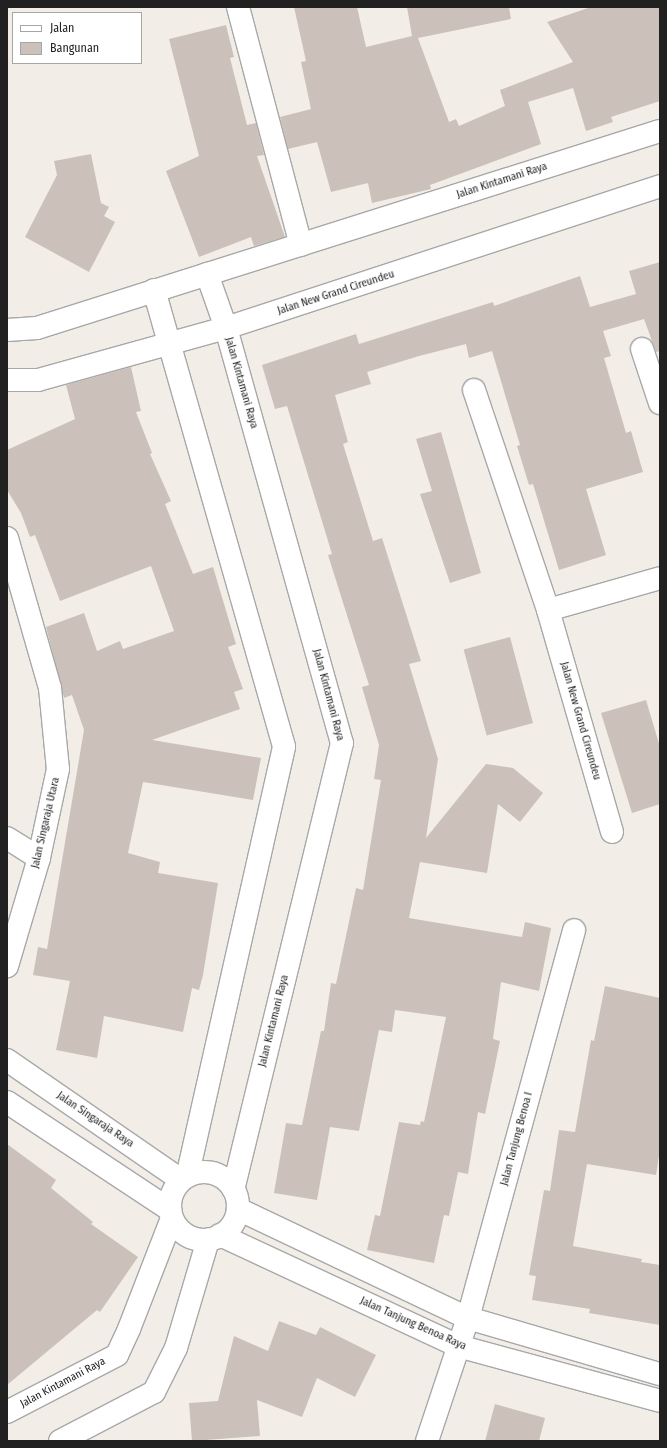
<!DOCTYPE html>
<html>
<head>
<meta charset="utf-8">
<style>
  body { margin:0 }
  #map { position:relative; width:667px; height:1448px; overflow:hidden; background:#f2eee7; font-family:"Fira Sans Condensed",sans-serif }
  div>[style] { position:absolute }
  .building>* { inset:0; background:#cbc0ba; transform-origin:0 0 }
  .roads { filter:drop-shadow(1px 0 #a8a8a8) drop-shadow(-1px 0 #a8a8a8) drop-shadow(0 1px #a8a8a8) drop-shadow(0 -1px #a8a8a8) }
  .street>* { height:22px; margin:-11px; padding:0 11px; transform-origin:11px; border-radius:11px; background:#fff }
  .street>.ring { margin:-11px; padding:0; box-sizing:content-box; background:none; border:22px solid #fff; border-radius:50% }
  span { translate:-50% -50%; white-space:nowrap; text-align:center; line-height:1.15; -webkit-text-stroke:3.5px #fff; paint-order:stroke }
  .street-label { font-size:11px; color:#212121 }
  .frame { position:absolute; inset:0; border:8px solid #212121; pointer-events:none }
  .legend { position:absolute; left:12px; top:12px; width:130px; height:52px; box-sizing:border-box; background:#fff; border:1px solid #a6a6a6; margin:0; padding:5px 7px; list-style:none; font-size:12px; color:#212121 }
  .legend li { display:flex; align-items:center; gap:8px; height:20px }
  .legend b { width:20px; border:1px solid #a6a6a6 }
</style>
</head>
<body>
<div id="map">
  <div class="building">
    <i style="clip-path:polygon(294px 7px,357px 7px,366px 47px,412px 36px,407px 7px,509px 7px,511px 19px,418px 38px,449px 122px,456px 119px,459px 126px,505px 106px,500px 90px,573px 62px,547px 22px,591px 7px,660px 7px,660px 101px,611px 117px,613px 122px,586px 131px,573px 88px,528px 102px,541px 144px,430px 185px,431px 189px,372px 203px,368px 183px,331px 192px,317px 142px,288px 149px,280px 117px,311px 109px,301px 62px,306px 61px)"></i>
    <i style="clip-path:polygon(226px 25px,234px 57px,230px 58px,247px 125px,256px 123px,264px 155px,257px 156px,285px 237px,254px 246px,251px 237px,199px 257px,166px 171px,199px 156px,169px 39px)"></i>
    <i style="clip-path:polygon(91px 154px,101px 203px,109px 207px,104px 216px,115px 222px,89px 272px,25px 237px,57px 175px,54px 161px)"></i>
    <i style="clip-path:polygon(660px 262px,660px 351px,656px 352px,644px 319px,603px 331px,611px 356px,604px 358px,626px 433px,631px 431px,643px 472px,586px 489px,606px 555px,559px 570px,533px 484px,529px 485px,517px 446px,520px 445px,492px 351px,469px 358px,466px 344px,419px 356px,367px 372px,371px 384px,335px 395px,348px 442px,343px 444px,373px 541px,382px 538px,421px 661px,409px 664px,438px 759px,426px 838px,486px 764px,513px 768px,543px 793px,520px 822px,498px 804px,487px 873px,420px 862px,409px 918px,522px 937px,525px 922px,551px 928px,539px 991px,501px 982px,493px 1039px,500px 1041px,485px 1114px,478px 1112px,468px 1174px,458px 1172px,449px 1216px,444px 1215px,434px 1263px,367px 1250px,375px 1215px,380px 1216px,399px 1122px,420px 1125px,421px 1121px,424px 1122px,446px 1017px,395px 1010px,392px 1032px,379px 1030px,359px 1131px,330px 1127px,317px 1200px,274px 1193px,286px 1123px,302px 1125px,321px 1031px,324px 1031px,331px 983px,336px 984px,356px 888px,363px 890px,381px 780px,374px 779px,379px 745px,362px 687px,369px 685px,328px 555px,332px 554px,287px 406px,275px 409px,262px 365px,356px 334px,359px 344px,493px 302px,494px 306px,580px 276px,590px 307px,636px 294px,629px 271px)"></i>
    <i style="clip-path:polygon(131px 367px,141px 411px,136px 412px,152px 453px,150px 454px,171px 501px,165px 504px,193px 574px,213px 567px,236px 644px,228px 647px,243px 689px,234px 692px,240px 709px,152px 740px,261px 758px,253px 800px,143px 782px,128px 853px,160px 862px,158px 873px,218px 883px,203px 975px,199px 990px,192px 988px,183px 1032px,104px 1016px,97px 1058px,56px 1050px,70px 981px,33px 975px,38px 947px,47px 949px,84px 730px,72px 695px,64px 698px,46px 627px,84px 613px,97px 651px,120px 641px,123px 649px,174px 631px,151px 566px,60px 601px,35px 535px,30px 537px,21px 513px,7px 490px,7px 450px,75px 419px,66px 385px)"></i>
    <i style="clip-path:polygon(441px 432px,481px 573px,450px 583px,420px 494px,432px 491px,416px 439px)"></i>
    <i style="left:510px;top:637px;width:89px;height:48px;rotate:75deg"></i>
    <i style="clip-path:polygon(646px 700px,660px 747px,660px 804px,632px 813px,601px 713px)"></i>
    <i style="clip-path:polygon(605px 986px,660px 998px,660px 1149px,656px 1175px,587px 1164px,573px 1246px,642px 1259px,641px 1262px,660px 1265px,660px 1325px,589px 1313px,590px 1309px,532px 1300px,536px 1276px,529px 1275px,544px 1190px,550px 1191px,559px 1130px,575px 1132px,591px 1040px,594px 1041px)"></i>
    <i style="clip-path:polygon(7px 1144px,56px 1180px,51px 1188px,93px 1222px,91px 1224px,138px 1257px,100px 1312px,97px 1310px,7px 1385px)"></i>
    <i style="clip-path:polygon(279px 1321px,316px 1335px,320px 1327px,376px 1355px,355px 1397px,317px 1378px,302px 1417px,257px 1400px,260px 1436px,192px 1441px,189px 1403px,218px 1401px,234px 1336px,268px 1351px)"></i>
    <i style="clip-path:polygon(495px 1404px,545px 1418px,539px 1441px,485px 1441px)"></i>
  </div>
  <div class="roads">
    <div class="street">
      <i style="left:238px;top:7px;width:246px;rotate:75.2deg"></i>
      <i style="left:207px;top:274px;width:57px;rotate:70.6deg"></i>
      <i style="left:226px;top:328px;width:431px;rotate:74.4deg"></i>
      <i style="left:342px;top:743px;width:459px;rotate:103.7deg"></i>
      <i style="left:154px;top:290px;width:475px;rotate:74.1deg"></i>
      <i style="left:284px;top:747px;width:440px;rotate:102.7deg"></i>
      <i style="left:7px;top:330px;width:30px;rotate:-4deg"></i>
      <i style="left:37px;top:328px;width:653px;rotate:-17.55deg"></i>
      <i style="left:642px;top:349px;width:57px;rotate:71.6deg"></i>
      <i style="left:7px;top:380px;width:31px"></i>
      <i style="left:38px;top:380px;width:195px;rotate:-15.5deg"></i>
      <i style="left:226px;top:328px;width:457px;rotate:-18.1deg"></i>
      <i style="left:474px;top:390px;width:232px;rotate:71.4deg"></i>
      <i style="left:548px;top:610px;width:231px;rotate:73.9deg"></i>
      <i style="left:7px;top:538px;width:156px;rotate:74deg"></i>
      <i style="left:50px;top:688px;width:81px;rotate:84.4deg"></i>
      <i style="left:58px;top:769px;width:91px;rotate:102.1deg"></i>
      <i style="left:39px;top:858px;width:113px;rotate:106.5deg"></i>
      <i style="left:548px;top:610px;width:116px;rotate:-15.9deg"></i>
      <i style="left:7px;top:838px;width:38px;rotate:32deg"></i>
      <i style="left:7px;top:1060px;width:211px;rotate:34.6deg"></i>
      <i style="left:7px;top:1102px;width:196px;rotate:33.5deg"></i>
      <i class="ring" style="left:170px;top:1172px;width:46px;height:46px"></i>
      <i style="left:238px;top:1209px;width:255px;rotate:25.4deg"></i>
      <i style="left:468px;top:1318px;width:200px;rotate:16.3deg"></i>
      <i style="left:220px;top:1235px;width:263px;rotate:25deg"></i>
      <i style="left:458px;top:1346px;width:209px;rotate:15.2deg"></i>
      <i style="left:7px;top:1412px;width:124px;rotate:-27.4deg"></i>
      <i style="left:117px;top:1355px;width:29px;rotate:-65deg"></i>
      <i style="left:129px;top:1329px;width:119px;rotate:-68.8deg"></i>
      <i style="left:60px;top:1441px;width:106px;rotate:-27.5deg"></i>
      <i style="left:154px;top:1392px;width:49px;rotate:-63.4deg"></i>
      <i style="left:176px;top:1348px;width:113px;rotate:-73.5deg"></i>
      <i style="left:427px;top:1441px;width:130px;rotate:-71.6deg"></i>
      <i style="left:468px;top:1318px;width:402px;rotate:-74.7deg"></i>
    </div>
  </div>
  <div class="street-label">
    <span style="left:502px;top:181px;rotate:-18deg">Jalan Kintamani Raya</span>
    <span style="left:336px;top:293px;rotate:-18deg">Jalan New Grand Cireundeu</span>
    <span style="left:241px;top:383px;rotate:74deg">Jalan Kintamani Raya</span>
    <span style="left:328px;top:695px;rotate:75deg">Jalan Kintamani Raya</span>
    <span style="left:580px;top:721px;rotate:74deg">Jalan New Grand Cireundeu</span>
    <span style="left:46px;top:823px;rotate:-77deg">Jalan Singaraja Utara</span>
    <span style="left:274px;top:1021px;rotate:-76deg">Jalan Kintamani Raya</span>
    <span style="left:95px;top:1120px;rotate:34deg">Jalan Singaraja Raya</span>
    <span style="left:517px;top:1139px;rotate:-75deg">Jalan Tanjung Benoa I</span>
    <span style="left:413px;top:1324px;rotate:24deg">Jalan Tanjung Benoa Raya</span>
    <span style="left:63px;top:1383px;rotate:-28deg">Jalan Kintamani Raya</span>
  </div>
  <div class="frame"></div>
  <ul class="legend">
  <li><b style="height:5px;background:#fff"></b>Jalan</li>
  <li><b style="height:11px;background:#cbc0ba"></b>Bangunan</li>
  </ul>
</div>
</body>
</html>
